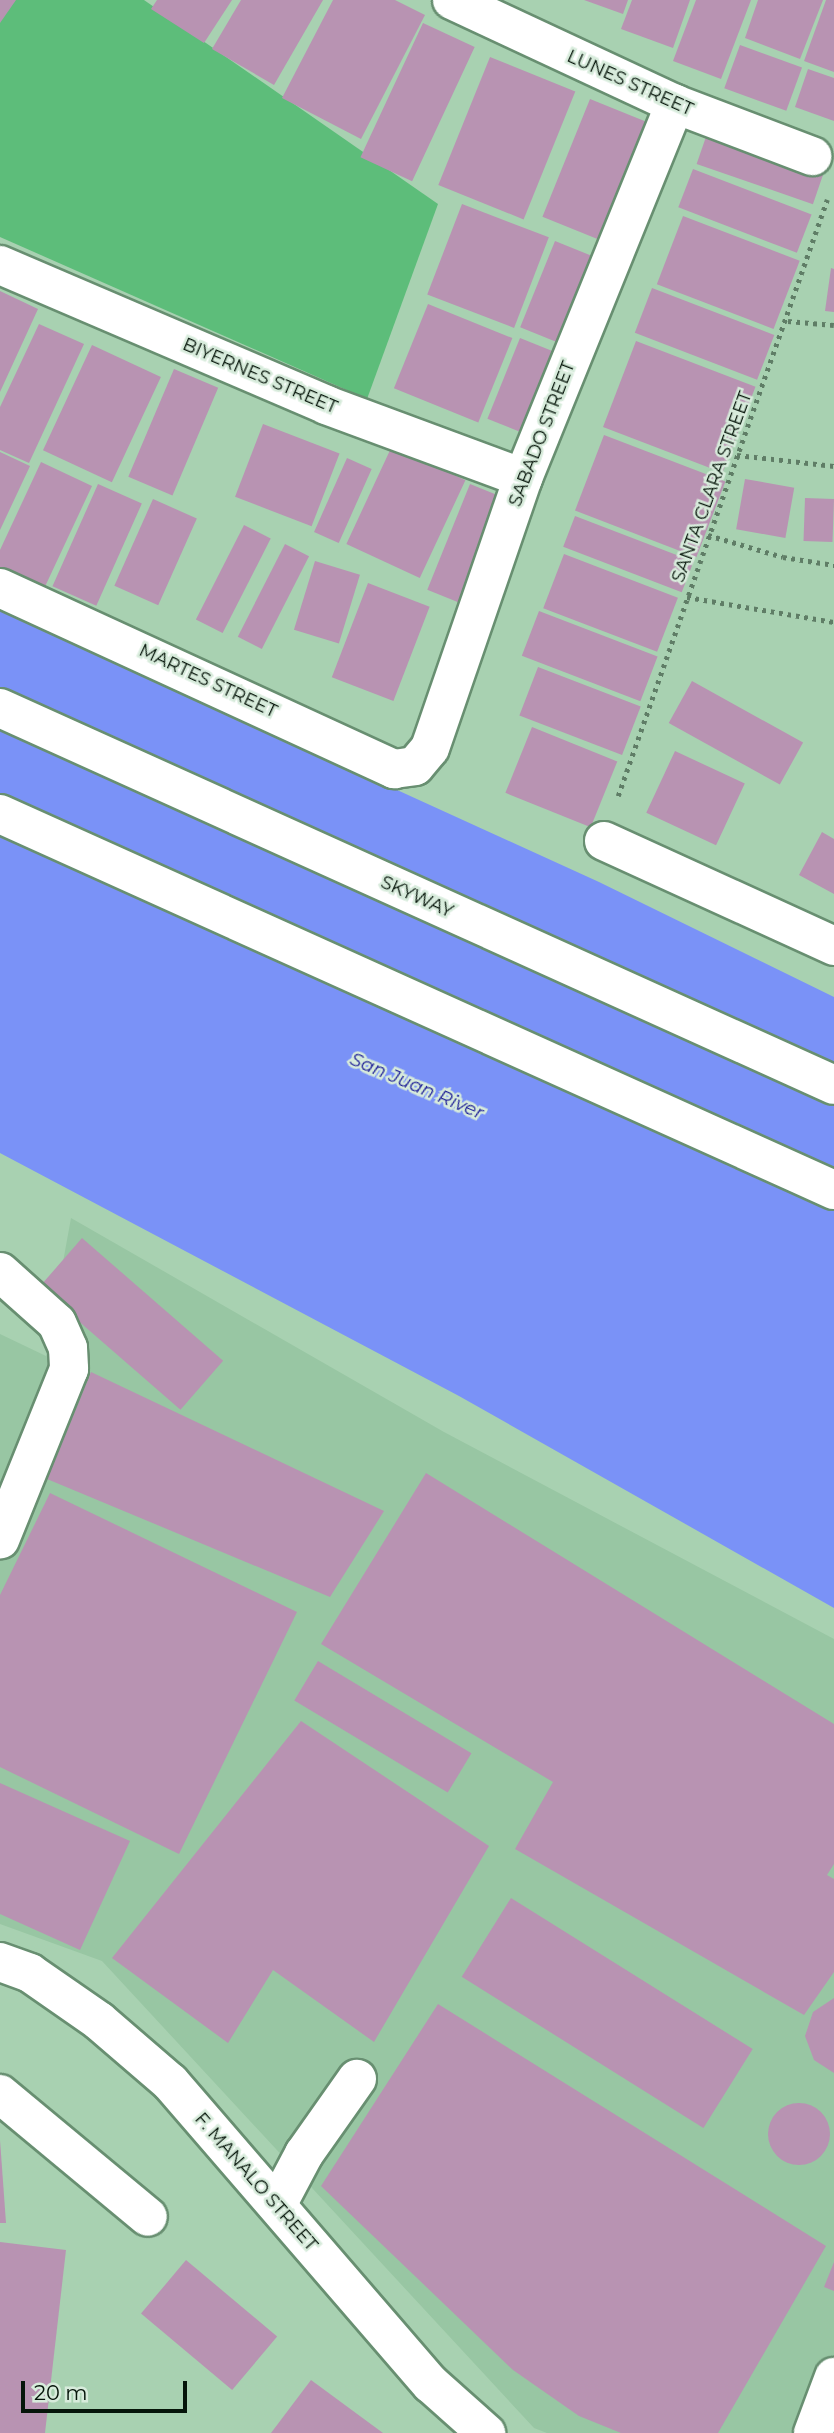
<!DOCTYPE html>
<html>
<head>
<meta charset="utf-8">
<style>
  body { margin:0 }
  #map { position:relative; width:834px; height:2433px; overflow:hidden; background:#a8d1b1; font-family:Montserrat,sans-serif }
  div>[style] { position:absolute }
  .built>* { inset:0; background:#98c6a3 }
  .green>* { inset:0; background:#5dbd7a }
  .water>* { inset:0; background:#7a92f7 }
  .building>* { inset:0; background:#b893b2; transform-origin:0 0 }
  .round { border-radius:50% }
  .path>* { height:4.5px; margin-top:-2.25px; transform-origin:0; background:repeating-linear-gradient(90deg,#5f7d66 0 3.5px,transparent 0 8.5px) }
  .roads { filter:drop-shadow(2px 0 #688f71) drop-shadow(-2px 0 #688f71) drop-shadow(0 2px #688f71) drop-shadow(0 -2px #688f71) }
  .minor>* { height:38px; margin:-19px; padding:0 19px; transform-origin:19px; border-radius:19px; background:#fff }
  .highway>* { height:38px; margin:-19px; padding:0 19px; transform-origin:19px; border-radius:19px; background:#fff }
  span { translate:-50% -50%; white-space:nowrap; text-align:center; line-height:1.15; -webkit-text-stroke:5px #d7ebdb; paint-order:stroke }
  .street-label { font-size:18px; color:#06150a }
  .water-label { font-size:19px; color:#222498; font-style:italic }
  .scale { position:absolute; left:21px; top:2381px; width:166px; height:32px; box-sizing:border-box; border:4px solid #06150a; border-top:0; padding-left:9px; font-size:21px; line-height:24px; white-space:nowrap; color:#06150a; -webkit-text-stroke:5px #d7ebdb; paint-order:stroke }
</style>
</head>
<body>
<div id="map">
  <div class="built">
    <i style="clip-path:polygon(71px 1218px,444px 1432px,834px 1639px,834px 2433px,547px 2433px,534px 2428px,102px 1961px,0 1924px,0 1334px,46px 1356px)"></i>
  </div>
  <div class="green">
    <i style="clip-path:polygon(0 0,144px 0,438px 204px,367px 399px,0 237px)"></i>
  </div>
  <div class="water">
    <i style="clip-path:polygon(0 609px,599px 882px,834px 997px,834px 1608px,459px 1396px,0 1153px)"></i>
  </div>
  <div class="building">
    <i style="clip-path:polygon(0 0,16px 0,0 23px)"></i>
    <i style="clip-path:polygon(157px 0,232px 0,204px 43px,151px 9px)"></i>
    <i style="clip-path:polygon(241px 0,323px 0,274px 85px,212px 49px)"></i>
    <i style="clip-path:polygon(333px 0,395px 0,425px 15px,361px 139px,282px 98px)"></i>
    <i style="clip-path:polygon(584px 0,628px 0,623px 14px)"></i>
    <i style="clip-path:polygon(632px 0,690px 0,673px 48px,621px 29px)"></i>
    <i style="clip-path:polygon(696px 0,751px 0,721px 79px,673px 61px)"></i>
    <i style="clip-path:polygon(758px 0,823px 0,800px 59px,745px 38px)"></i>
    <i style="clip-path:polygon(826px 0,834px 0,834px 72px,804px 61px)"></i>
    <i style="left:423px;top:23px;width:57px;height:148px;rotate:25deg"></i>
    <i style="left:740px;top:45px;width:66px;height:46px;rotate:20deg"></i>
    <i style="left:490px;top:57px;width:92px;height:138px;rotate:22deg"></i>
    <i style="clip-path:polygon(808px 69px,834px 78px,834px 121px,795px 107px)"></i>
    <i style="left:590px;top:99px;width:74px;height:127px;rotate:22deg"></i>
    <i style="left:708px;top:131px;width:123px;height:35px;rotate:19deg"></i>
    <i style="left:693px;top:169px;width:127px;height:41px;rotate:21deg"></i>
    <i style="left:462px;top:204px;width:93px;height:97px;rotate:21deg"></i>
    <i style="left:683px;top:216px;width:125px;height:73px;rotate:21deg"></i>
    <i style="left:555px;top:241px;width:54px;height:93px;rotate:22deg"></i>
    <i style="clip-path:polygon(831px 268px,834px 269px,834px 312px,825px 311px)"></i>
    <i style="left:652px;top:288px;width:131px;height:48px;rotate:21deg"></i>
    <i style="clip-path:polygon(0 291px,38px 309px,0 392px)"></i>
    <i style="left:428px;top:304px;width:91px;height:91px;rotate:22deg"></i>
    <i style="clip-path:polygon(39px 324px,84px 344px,29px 463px,0 450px,0 407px)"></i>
    <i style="left:520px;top:338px;width:55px;height:87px;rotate:22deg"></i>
    <i style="left:636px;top:341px;width:128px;height:92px;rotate:21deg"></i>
    <i style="left:92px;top:345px;width:76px;height:116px;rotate:25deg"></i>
    <i style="left:174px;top:369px;width:48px;height:117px;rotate:23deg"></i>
    <i style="left:263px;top:424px;width:82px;height:78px;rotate:21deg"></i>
    <i style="left:604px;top:435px;width:130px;height:81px;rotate:21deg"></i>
    <i style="left:392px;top:446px;width:81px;height:108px;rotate:25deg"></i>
    <i style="clip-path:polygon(0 452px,30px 466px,0 530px)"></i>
    <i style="left:347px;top:458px;width:27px;height:81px;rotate:24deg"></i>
    <i style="clip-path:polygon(41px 462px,92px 486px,42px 593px,0 575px,0 550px)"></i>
    <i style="left:745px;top:479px;width:50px;height:51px;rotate:10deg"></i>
    <i style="left:98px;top:484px;width:48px;height:112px;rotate:24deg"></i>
    <i style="left:470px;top:484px;width:42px;height:114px;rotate:22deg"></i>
    <i style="left:805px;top:498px;width:29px;height:43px;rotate:2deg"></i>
    <i style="left:153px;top:499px;width:48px;height:95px;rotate:24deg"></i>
    <i style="left:575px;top:516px;width:127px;height:33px;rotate:21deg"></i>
    <i style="left:244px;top:525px;width:30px;height:106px;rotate:27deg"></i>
    <i style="left:285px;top:544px;width:27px;height:104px;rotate:27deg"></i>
    <i style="left:564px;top:554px;width:122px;height:58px;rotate:21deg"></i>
    <i style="left:315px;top:561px;width:47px;height:72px;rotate:17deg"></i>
    <i style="left:368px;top:583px;width:66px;height:101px;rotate:21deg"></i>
    <i style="left:539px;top:611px;width:127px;height:48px;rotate:21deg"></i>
    <i style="left:538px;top:667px;width:110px;height:52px;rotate:21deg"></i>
    <i style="left:692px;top:681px;width:127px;height:48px;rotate:29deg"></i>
    <i style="left:532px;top:727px;width:92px;height:71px;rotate:22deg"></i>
    <i style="left:675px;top:751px;width:77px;height:68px;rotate:25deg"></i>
    <i style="clip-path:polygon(822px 832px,834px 839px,834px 894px,799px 875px)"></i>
    <i style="left:82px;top:1238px;width:187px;height:65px;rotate:41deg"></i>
    <i style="clip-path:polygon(91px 1372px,384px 1511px,330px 1597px,47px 1479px)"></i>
    <i style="clip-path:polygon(426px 1473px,834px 1724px,834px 1864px,827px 1875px,834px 1879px,834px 1972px,804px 2015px,515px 1849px,553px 1782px,321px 1644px)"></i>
    <i style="clip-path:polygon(50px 1493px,297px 1612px,179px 1854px,0 1767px,0 1595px)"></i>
    <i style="left:318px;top:1661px;width:179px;height:46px;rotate:31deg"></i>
    <i style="clip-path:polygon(301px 1721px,489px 1846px,374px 2042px,273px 1970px,228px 2043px,112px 1958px)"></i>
    <i style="clip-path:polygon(0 1783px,130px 1841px,80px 1950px,0 1914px)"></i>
    <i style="left:511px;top:1898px;width:285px;height:93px;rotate:32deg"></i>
    <i style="clip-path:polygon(834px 1998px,834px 2073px,814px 2060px,805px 2036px,813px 2012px)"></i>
    <i style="clip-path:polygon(438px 2004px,826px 2246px,718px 2433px,621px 2433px,579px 2416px,513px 2370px,321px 2186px)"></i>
    <i class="round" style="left:768px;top:2103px;width:62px;height:62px"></i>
    <i style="clip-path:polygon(0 2140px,6px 2223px,0 2223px)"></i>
    <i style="clip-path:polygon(0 2242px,66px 2250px,45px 2433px,0 2433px)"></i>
    <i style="left:186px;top:2260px;width:119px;height:70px;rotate:40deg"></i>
    <i style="clip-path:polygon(834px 2262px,834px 2291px,824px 2287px)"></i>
    <i style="clip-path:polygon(311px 2380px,383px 2433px,271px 2433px)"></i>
  </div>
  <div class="path">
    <i style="left:788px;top:321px;width:46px;rotate:5deg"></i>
    <i style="left:737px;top:455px;width:98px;rotate:6.5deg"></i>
    <i style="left:708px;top:535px;width:78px;rotate:16.3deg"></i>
    <i style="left:783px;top:557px;width:52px;rotate:8.9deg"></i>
    <i style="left:687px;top:597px;width:149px;rotate:9.7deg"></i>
    <i style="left:618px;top:796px;width:632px;rotate:-70.68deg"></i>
  </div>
  <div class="roads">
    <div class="minor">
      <i style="left:452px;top:0;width:246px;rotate:25deg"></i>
      <i style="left:675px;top:104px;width:147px;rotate:20.8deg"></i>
      <i style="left:0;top:265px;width:355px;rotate:23.2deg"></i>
      <i style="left:326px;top:405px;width:210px;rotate:20.3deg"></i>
      <i style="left:0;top:588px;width:434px;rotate:24.7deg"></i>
      <i style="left:394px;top:769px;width:21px;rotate:-8deg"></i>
      <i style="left:415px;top:766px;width:23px;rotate:-50deg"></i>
      <i style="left:430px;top:748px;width:286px;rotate:-71deg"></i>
      <i style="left:523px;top:478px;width:404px;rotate:-67.9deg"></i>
      <i style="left:604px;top:841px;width:253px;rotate:24.5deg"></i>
      <i style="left:0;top:1272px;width:76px;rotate:41.8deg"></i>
      <i style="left:57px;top:1323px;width:27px;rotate:66deg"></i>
      <i style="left:68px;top:1348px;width:21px;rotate:87deg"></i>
      <i style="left:69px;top:1369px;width:184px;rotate:112deg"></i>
      <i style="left:0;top:1962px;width:32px;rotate:20deg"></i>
      <i style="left:30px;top:1973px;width:84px;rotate:34.8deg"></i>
      <i style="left:99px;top:2021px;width:94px;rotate:40.7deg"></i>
      <i style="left:170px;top:2082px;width:399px;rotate:49.2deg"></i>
      <i style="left:431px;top:2384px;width:74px;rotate:41.7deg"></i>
      <i style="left:0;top:2094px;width:192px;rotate:39.7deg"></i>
      <i style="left:277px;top:2205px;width:58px;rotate:-62.1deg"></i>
      <i style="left:304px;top:2154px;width:92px;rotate:-54.8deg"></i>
      <i style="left:813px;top:2433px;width:60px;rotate:-69.4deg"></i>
    </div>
    <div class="highway">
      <i style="left:0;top:708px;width:915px;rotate:24.32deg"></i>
      <i style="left:0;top:814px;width:915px;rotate:24.27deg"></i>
    </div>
  </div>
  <div class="street-label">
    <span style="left:630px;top:83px;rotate:24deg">LUNES STREET</span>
    <span style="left:260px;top:376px;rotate:23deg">BIYERNES STREET</span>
    <span style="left:542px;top:434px;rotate:-69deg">SABADO STREET</span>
    <span style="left:712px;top:487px;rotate:-70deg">SANTA CLARA STREET</span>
    <span style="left:208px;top:681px;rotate:25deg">MARTES STREET</span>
    <span style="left:417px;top:897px;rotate:24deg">SKYWAY</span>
    <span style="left:256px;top:2182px;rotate:49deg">F. MANALO STREET</span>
  </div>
  <div class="water-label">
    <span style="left:417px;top:1086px;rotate:23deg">San Juan River</span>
  </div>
  <div class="scale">20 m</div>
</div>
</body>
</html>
